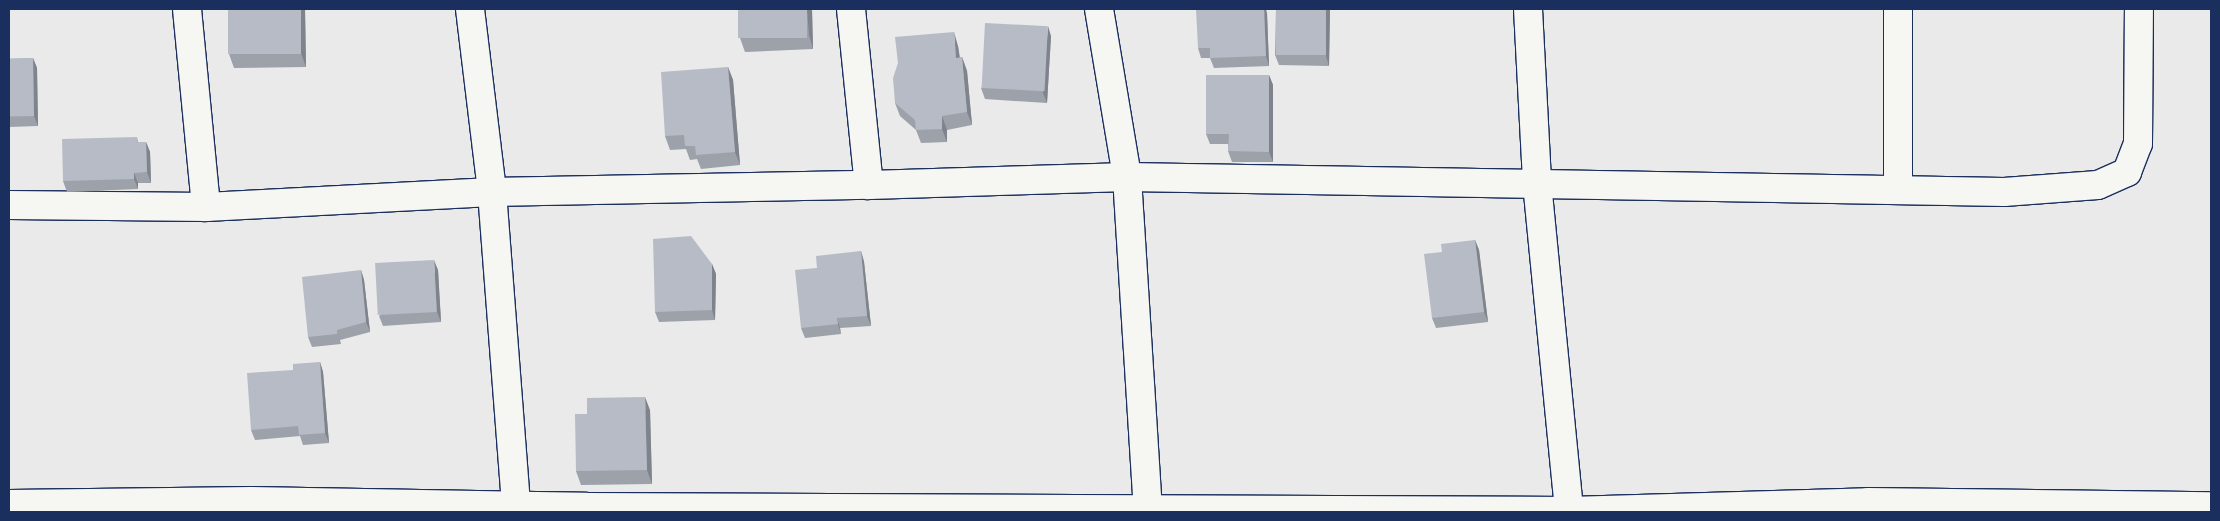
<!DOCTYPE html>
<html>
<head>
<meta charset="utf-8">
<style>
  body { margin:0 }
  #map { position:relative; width:2220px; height:521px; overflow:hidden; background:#e9eae9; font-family:Mynerve,sans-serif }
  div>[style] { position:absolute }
  .roads { filter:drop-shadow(1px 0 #1b2f5e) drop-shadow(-1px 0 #1b2f5e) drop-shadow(0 1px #1b2f5e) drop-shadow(0 -1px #1b2f5e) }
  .minor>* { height:28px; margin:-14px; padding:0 14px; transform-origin:14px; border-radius:14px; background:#f6f6f2 }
  .wall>* { inset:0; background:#9da1aa }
  .shaded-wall>* { inset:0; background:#7f838b }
  .building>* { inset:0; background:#b6bbc6; transform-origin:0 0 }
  span { translate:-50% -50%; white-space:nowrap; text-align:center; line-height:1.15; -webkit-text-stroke:4px #f6f6f2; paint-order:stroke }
  .frame { position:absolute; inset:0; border:10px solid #1b2f5e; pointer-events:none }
</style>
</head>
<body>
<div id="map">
  <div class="roads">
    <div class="minor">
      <i style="left:187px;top:9px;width:199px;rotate:84.5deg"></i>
      <i style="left:470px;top:9px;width:184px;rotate:83.1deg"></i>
      <i style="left:492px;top:192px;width:312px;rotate:85.6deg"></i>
      <i style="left:851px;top:9px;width:177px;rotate:84.2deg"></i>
      <i style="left:1099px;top:9px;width:170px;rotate:80.5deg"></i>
      <i style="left:1127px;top:177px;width:331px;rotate:86.4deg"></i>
      <i style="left:1528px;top:9px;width:174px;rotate:87deg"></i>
      <i style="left:1537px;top:183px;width:331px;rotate:84.4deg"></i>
      <i style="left:1898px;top:190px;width:181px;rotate:-90deg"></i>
      <i style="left:9px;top:205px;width:197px;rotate:0.6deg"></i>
      <i style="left:206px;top:207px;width:286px;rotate:-3deg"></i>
      <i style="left:492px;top:192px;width:377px;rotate:-1.1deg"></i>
      <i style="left:869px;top:185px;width:258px;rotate:-1.8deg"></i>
      <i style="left:1127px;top:177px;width:877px;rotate:0.98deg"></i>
      <i style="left:2004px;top:192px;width:94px;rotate:-4.3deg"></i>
      <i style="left:2098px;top:185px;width:32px;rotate:-24deg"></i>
      <i style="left:2127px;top:172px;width:30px;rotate:-69deg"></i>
      <i style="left:2138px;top:144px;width:135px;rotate:-89.6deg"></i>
      <i style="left:9px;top:504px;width:242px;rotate:-0.7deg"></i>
      <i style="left:251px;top:501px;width:335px;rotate:1deg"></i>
      <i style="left:586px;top:507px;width:983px;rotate:0.23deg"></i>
      <i style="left:1569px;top:511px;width:299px;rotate:-1.7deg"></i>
      <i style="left:1868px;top:502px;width:343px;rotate:0.7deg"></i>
    </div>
  </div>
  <div class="wall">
    <i style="clip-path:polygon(305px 9px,306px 67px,234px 68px,229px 54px)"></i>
    <i style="clip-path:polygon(738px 9px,812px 9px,813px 49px,745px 52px,740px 38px)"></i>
    <i style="clip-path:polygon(1276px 9px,1330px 9px,1329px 66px,1279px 65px,1275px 55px)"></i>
    <i style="clip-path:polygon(1267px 13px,1269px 66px,1214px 68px,1210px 58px,1201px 58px,1198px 48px)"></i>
    <i style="clip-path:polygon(1051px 36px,1047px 103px,985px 99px,981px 88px)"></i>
    <i style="clip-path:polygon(958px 46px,960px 57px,962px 57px,967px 71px,972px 125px,947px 130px,947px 142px,921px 143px,916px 130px,900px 116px,895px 103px)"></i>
    <i style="clip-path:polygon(33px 58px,37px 68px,38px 126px,9px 127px,9px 59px)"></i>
    <i style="clip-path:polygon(728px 67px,733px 80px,740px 165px,701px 169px,697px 159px,690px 160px,686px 149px,670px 150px,665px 136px)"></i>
    <i style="clip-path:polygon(1269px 75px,1273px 85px,1273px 162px,1232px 162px,1228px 151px,1228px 144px,1210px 144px,1206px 134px)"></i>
    <i style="clip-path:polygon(137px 137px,138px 142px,146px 142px,150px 152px,151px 183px,138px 183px,138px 189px,67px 192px,63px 181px)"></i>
    <i style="clip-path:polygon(1475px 240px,1479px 250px,1488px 322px,1436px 328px,1432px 318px,1442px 252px)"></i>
    <i style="clip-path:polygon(861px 251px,864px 262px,871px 326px,840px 328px,841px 334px,805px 338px,801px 328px,817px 268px)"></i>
    <i style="clip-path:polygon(712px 264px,716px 274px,715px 320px,659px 322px,655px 312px)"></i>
    <i style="clip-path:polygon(361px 270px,364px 280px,370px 332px,340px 340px,341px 344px,312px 347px,308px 337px)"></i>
    <i style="clip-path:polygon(438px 270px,441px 322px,383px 326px,379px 316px)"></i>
    <i style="clip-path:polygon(320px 362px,323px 372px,329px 443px,303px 445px,300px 436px,255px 440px,251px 430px,293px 370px)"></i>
    <i style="clip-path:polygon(650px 410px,652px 484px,581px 485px,576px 471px,587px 414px)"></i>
  </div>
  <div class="shaded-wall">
    <i style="clip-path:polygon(301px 9px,305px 9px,306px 67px,301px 53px)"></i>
    <i style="clip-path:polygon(807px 9px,812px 9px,813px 49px,809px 35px)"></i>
    <i style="clip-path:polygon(1264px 9px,1266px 9px,1267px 13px,1269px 66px,1266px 56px)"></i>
    <i style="clip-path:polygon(1326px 9px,1330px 9px,1329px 66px,1326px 56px)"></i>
    <i style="clip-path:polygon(1048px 26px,1051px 36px,1047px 103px,1043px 93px)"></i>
    <i style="clip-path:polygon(954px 32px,958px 46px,961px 71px,956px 58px)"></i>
    <i style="clip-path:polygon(962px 57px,967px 71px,972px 125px,967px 112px)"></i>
    <i style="clip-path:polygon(33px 58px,37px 68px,38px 126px,34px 116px)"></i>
    <i style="clip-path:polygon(728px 67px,733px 80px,740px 165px,735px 152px)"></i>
    <i style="clip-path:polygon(1269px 75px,1273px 85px,1273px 162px,1269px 152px)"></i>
    <i style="clip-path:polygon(942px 116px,947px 130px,947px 142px,942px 129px)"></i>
    <i style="clip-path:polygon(146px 142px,150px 152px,151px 183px,147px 172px)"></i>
    <i style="clip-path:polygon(134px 173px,138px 183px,138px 189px,134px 179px)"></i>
    <i style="clip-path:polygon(1475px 240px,1479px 250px,1488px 322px,1484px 312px)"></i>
    <i style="clip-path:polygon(861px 251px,864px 262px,871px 326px,867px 316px)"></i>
    <i style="clip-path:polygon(434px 260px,438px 270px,441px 322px,437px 312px)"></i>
    <i style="clip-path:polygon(712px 264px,716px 274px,715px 320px,712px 310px)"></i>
    <i style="clip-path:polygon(361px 270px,364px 280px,370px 332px,366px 322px)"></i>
    <i style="clip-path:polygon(837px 318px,840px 328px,841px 334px,838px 324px)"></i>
    <i style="clip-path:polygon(320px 362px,323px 372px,329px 443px,325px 433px)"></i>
    <i style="clip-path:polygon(645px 397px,650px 410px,652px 484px,647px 470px)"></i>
  </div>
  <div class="building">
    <i style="left:228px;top:9px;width:73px;height:45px"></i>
    <i style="left:738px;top:9px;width:69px;height:29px"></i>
    <i style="clip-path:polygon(1196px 9px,1264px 9px,1266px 56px,1210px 58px,1210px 48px,1198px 48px)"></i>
    <i style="left:1276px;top:9px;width:50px;height:46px"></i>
    <i style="left:985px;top:23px;width:63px;height:65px;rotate:3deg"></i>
    <i style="clip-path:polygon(954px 32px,956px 58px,962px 57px,967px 112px,942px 116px,942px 129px,916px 130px,915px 120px,895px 103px,893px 78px,898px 63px,895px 37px)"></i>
    <i style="left:33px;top:58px;width:58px;height:24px;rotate:89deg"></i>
    <i style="clip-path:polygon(728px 67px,735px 152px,696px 155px,695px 146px,685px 146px,684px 135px,665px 136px,661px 72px)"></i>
    <i style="clip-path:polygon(1206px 75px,1269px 75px,1269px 152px,1228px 151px,1229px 134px,1206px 134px)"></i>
    <i style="clip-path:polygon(137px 137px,137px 142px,146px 142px,147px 172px,134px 173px,134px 179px,63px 181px,62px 139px)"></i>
    <i style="clip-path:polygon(691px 236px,712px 264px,712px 310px,655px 312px,653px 239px)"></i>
    <i style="clip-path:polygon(1475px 240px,1484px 312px,1432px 318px,1424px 254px,1442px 252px,1441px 244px)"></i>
    <i style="clip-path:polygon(861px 251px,867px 316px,837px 318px,838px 324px,801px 328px,795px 270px,817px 268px,816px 256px)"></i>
    <i style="left:434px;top:260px;width:52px;height:59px;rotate:87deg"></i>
    <i style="clip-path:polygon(361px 270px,366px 322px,337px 330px,337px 334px,308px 337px,302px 277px)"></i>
    <i style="clip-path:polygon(320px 362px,325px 433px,299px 435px,298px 426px,251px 430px,247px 373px,293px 370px,293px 364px)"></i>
    <i style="clip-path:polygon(645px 397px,647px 470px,576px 471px,575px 414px,587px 414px,587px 398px)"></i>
  </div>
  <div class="frame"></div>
</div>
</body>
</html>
